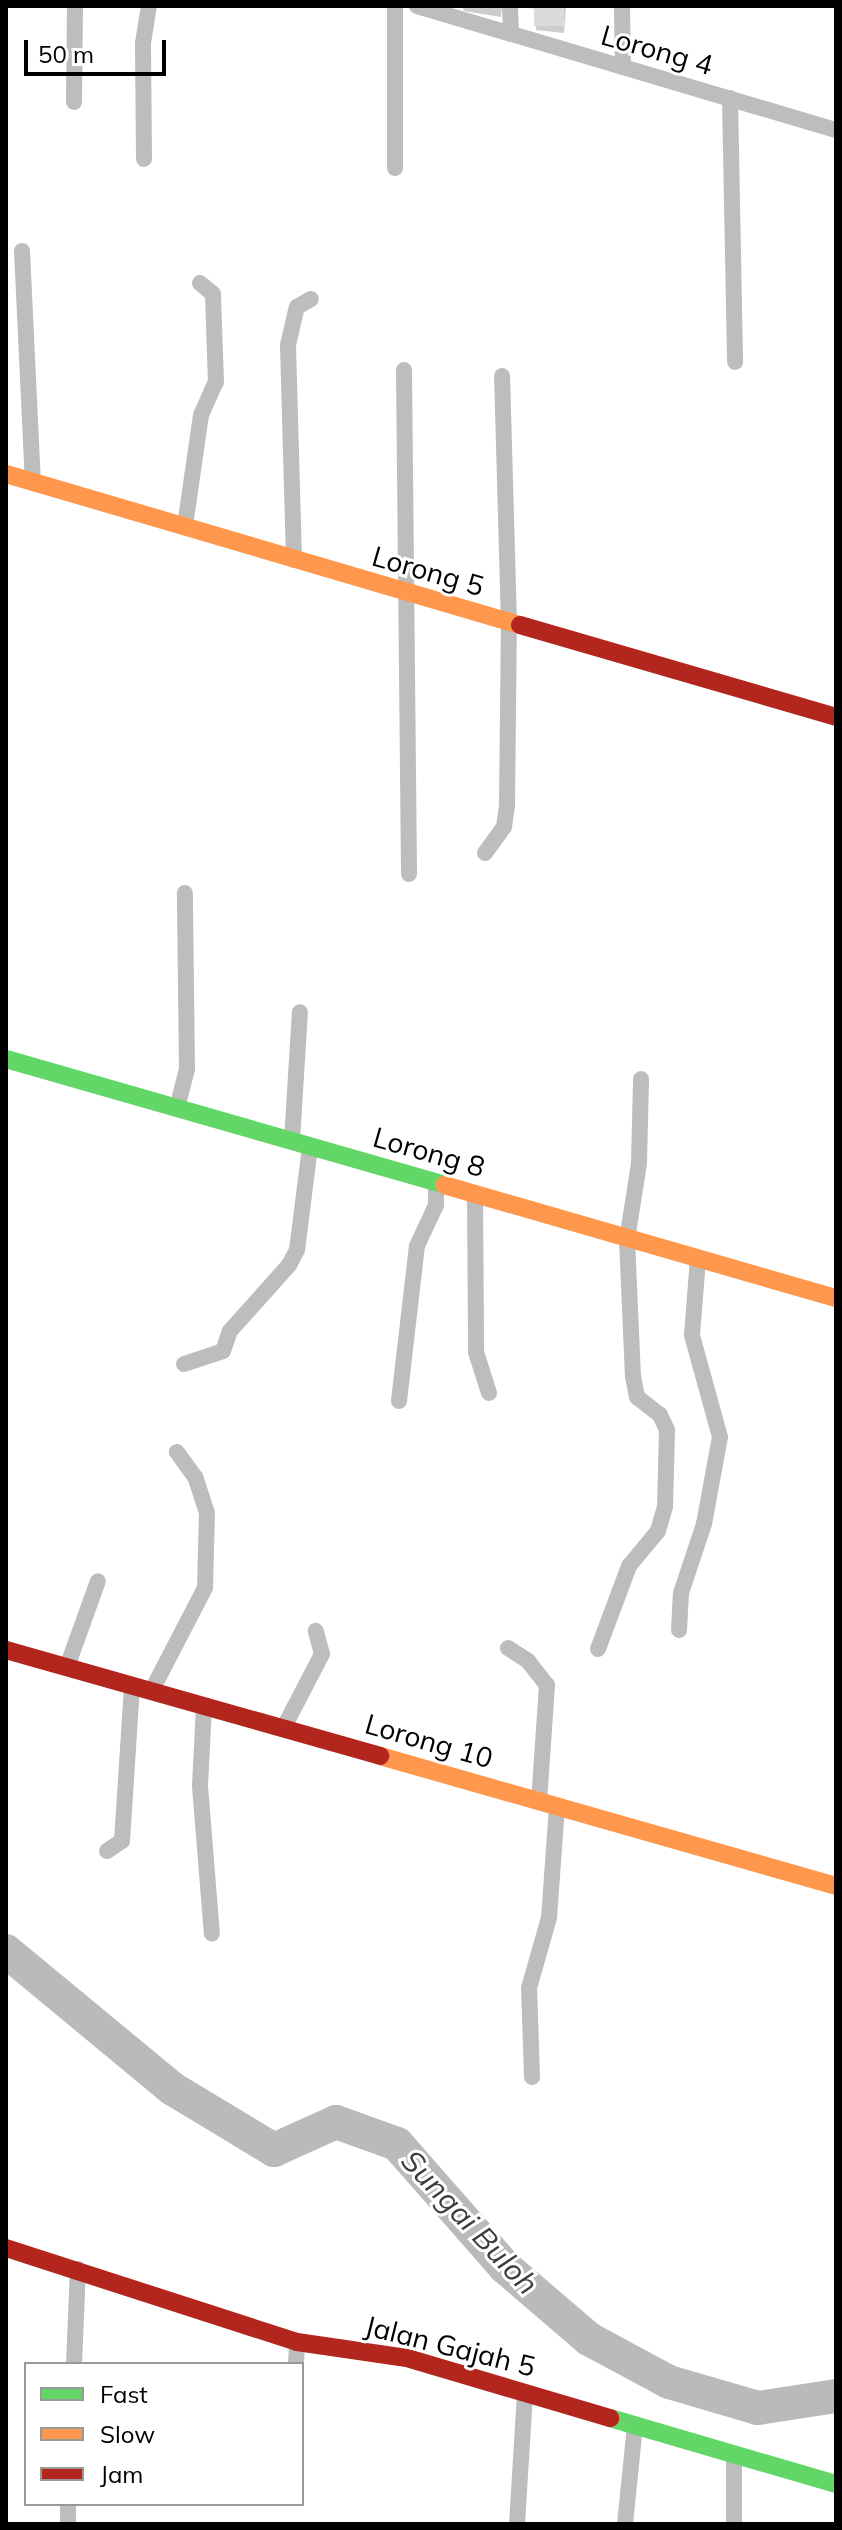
<!DOCTYPE html>
<html>
<head>
<meta charset="utf-8">
<style>
  body { margin:0 }
  #map { position:relative; width:842px; height:2530px; overflow:hidden; background:#fff; font-family:Mulish,sans-serif }
  div>[style] { position:absolute }
  .shadow>* { inset:0; background:#0003 }
  .river>* { height:34px; margin:-17px; padding:0 17px; transform-origin:17px; border-radius:17px; background:#bababa }
  .building>* { inset:0; background:#dbdbdb; transform-origin:0 0 }
  .street>* { height:16px; margin:-8px; padding:0 8px; transform-origin:8px; border-radius:8px; background:#bdbdbd }
  .fast>* { height:18px; margin:-9px; padding:0 9px; transform-origin:9px; border-radius:9px; background:#63d668 }
  .slow>* { height:18px; margin:-9px; padding:0 9px; transform-origin:9px; border-radius:9px; background:#ff974d }
  .jam>* { height:18px; margin:-9px; padding:0 9px; transform-origin:9px; border-radius:9px; background:#b3261e }
  span { translate:-50% -50%; white-space:nowrap; text-align:center; line-height:1.15; -webkit-text-stroke:6px #fff; paint-order:stroke }
  .street-label { font-size:28px; color:#000 }
  .water-label { font-size:30px; color:#3d3d3d; font-style:italic }
  .frame { position:absolute; inset:0; border:8px solid #000; pointer-events:none }
  .legend { position:absolute; left:24px; top:2362px; width:280px; height:144px; box-sizing:border-box; background:#fff; border:2px solid #999; margin:0; padding:10px 14px; list-style:none; font-size:24px; color:#000 }
  .legend li { display:flex; align-items:center; gap:16px; height:40px }
  .legend b { width:40px; border:2px solid #999 }
  .scale { position:absolute; left:24px; top:40px; width:142px; height:36px; box-sizing:border-box; border:4px solid #000; border-top:0; padding-left:10px; font-size:24px; line-height:28px; white-space:nowrap; color:#000; -webkit-text-stroke:6px #fff; paint-order:stroke }
</style>
</head>
<body>
<div id="map">
  <div class="shadow">
    <i style="clip-path:polygon(462px 6px,502px 6px,501px 17px,464px 11px)"></i>
    <i style="clip-path:polygon(522px 6px,566px 6px,564px 33px,536px 30px,535px 9px)"></i>
  </div>
  <div class="river">
    <i style="left:6px;top:1951px;width:217px;rotate:39.6deg"></i>
    <i style="left:173px;top:2089px;width:118px;rotate:31.1deg"></i>
    <i style="left:274px;top:2150px;width:68px;rotate:-24.3deg"></i>
    <i style="left:336px;top:2122px;width:65px;rotate:19.8deg"></i>
    <i style="left:397px;top:2144px;width:164px;rotate:48.7deg"></i>
    <i style="left:505px;top:2267px;width:111px;rotate:40.6deg"></i>
    <i style="left:589px;top:2339px;width:91px;rotate:28.3deg"></i>
    <i style="left:669px;top:2382px;width:93px;rotate:16.3deg"></i>
    <i style="left:758px;top:2408px;width:79px;rotate:-8.7deg"></i>
  </div>
  <div class="building">
    <i style="left:534px;top:6px;width:30px;height:20px"></i>
  </div>
  <div class="street">
    <i style="left:417px;top:6px;width:437px;rotate:16.5deg"></i>
    <i style="left:510px;top:6px;width:28px;rotate:88deg"></i>
    <i style="left:622px;top:6px;width:61px;rotate:89.1deg"></i>
    <i style="left:730px;top:98px;width:264px;rotate:88.9deg"></i>
    <i style="left:74px;top:102px;width:96px;rotate:-89.4deg"></i>
    <i style="left:144px;top:159px;width:116px;rotate:-90.5deg"></i>
    <i style="left:143px;top:43px;width:37px;rotate:-81deg"></i>
    <i style="left:395px;top:168px;width:162px;rotate:-90deg"></i>
    <i style="left:22px;top:251px;width:231px;rotate:87.3deg"></i>
    <i style="left:404px;top:370px;width:504px;rotate:89.43deg"></i>
    <i style="left:185px;top:526px;width:112px;rotate:-81.8deg"></i>
    <i style="left:201px;top:415px;width:36px;rotate:-66deg"></i>
    <i style="left:216px;top:382px;width:88px;rotate:-92deg"></i>
    <i style="left:213px;top:294px;width:17px;rotate:-140deg"></i>
    <i style="left:294px;top:560px;width:215px;rotate:-91.6deg"></i>
    <i style="left:288px;top:345px;width:39px;rotate:-77deg"></i>
    <i style="left:297px;top:307px;width:16px;rotate:-30deg"></i>
    <i style="left:485px;top:853px;width:32px;rotate:-54deg"></i>
    <i style="left:504px;top:827px;width:21px;rotate:-82deg"></i>
    <i style="left:507px;top:806px;width:182px;rotate:-89.4deg"></i>
    <i style="left:509px;top:624px;width:248px;rotate:-91.6deg"></i>
    <i style="left:177px;top:1108px;width:40px;rotate:-75.6deg"></i>
    <i style="left:187px;top:1069px;width:176px;rotate:-90.7deg"></i>
    <i style="left:292px;top:1141px;width:129px;rotate:-86.5deg"></i>
    <i style="left:475px;top:1194px;width:158px;rotate:89.6deg"></i>
    <i style="left:476px;top:1352px;width:43px;rotate:72.4deg"></i>
    <i style="left:184px;top:1364px;width:41px;rotate:-18.4deg"></i>
    <i style="left:223px;top:1351px;width:21px;rotate:-71deg"></i>
    <i style="left:230px;top:1331px;width:89px;rotate:-48.2deg"></i>
    <i style="left:289px;top:1265px;width:17px;rotate:-62deg"></i>
    <i style="left:297px;top:1250px;width:104px;rotate:-82.8deg"></i>
    <i style="left:399px;top:1401px;width:156px;rotate:-83.4deg"></i>
    <i style="left:417px;top:1246px;width:45px;rotate:-65.1deg"></i>
    <i style="left:436px;top:1205px;width:22px;rotate:-90deg"></i>
    <i style="left:679px;top:1630px;width:37px;rotate:-87deg"></i>
    <i style="left:681px;top:1593px;width:73px;rotate:-71.6deg"></i>
    <i style="left:704px;top:1524px;width:88px;rotate:-79.6deg"></i>
    <i style="left:720px;top:1437px;width:106px;rotate:-105.4deg"></i>
    <i style="left:692px;top:1335px;width:77px;rotate:-85.5deg"></i>
    <i style="left:508px;top:1648px;width:24px;rotate:33deg"></i>
    <i style="left:528px;top:1661px;width:31px;rotate:52deg"></i>
    <i style="left:547px;top:1685px;width:117px;rotate:93.9deg"></i>
    <i style="left:598px;top:1649px;width:89px;rotate:-69.5deg"></i>
    <i style="left:629px;top:1566px;width:45px;rotate:-50.4deg"></i>
    <i style="left:658px;top:1531px;width:25px;rotate:-74deg"></i>
    <i style="left:665px;top:1507px;width:77px;rotate:-88.5deg"></i>
    <i style="left:667px;top:1430px;width:17px;rotate:-115deg"></i>
    <i style="left:660px;top:1415px;width:29px;rotate:-142deg"></i>
    <i style="left:637px;top:1397px;width:20px;rotate:-101deg"></i>
    <i style="left:633px;top:1377px;width:137px;rotate:-92.5deg"></i>
    <i style="left:627px;top:1240px;width:78px;rotate:-81.1deg"></i>
    <i style="left:639px;top:1163px;width:84px;rotate:-88.6deg"></i>
    <i style="left:67px;top:1667px;width:91px;rotate:-70.2deg"></i>
    <i style="left:151px;top:1692px;width:117px;rotate:-62.6deg"></i>
    <i style="left:205px;top:1588px;width:75px;rotate:-88.5deg"></i>
    <i style="left:207px;top:1513px;width:38px;rotate:-108deg"></i>
    <i style="left:195px;top:1477px;width:31px;rotate:-126deg"></i>
    <i style="left:204px;top:1706px;width:80px;rotate:92.9deg"></i>
    <i style="left:200px;top:1786px;width:148px;rotate:85.4deg"></i>
    <i style="left:283px;top:1729px;width:85px;rotate:-62.5deg"></i>
    <i style="left:322px;top:1654px;width:24px;rotate:-105deg"></i>
    <i style="left:107px;top:1851px;width:18px;rotate:-34deg"></i>
    <i style="left:122px;top:1841px;width:155px;rotate:-86.3deg"></i>
    <i style="left:532px;top:2077px;width:89px;rotate:-91.9deg"></i>
    <i style="left:529px;top:1988px;width:73px;rotate:-74.1deg"></i>
    <i style="left:549px;top:1918px;width:111px;rotate:-85.9deg"></i>
    <i style="left:74px;top:2364px;width:95px;rotate:-87.6deg"></i>
    <i style="left:296px;top:2364px;width:22px;rotate:-87deg"></i>
    <i style="left:68px;top:2524px;width:20px;rotate:-90deg"></i>
    <i style="left:517px;top:2524px;width:131px;rotate:-86.5deg"></i>
    <i style="left:625px;top:2524px;width:100px;rotate:-84.2deg"></i>
    <i style="left:734px;top:2524px;width:70px;rotate:-90deg"></i>
  </div>
  <div class="fast">
    <i style="left:6px;top:1059px;width:456px;rotate:16deg"></i>
    <i style="left:610px;top:2418px;width:235px;rotate:16.3deg"></i>
  </div>
  <div class="slow">
    <i style="left:6px;top:474px;width:536px;rotate:16.37deg"></i>
    <i style="left:444px;top:1185px;width:408px;rotate:16.1deg"></i>
    <i style="left:380px;top:1756px;width:474px;rotate:15.9deg"></i>
  </div>
  <div class="jam">
    <i style="left:520px;top:625px;width:329px;rotate:16.2deg"></i>
    <i style="left:6px;top:1650px;width:389px;rotate:15.8deg"></i>
    <i style="left:6px;top:2248px;width:306px;rotate:17.9deg"></i>
    <i style="left:297px;top:2342px;width:111px;rotate:8.3deg"></i>
    <i style="left:407px;top:2358px;width:212px;rotate:16.5deg"></i>
  </div>
  <div class="street-label">
    <span style="left:657px;top:50px;rotate:16deg">Lorong 4</span>
    <span style="left:428px;top:571px;rotate:16deg">Lorong 5</span>
    <span style="left:429px;top:1152px;rotate:16deg">Lorong 8</span>
    <span style="left:429px;top:1741px;rotate:16deg">Lorong 10</span>
    <span style="left:450px;top:2346px;rotate:14deg">Jalan Gajah 5</span>
  </div>
  <div class="water-label">
    <span style="left:470px;top:2222px;rotate:47deg">Sungai Buloh</span>
  </div>
  <div class="frame"></div>
  <ul class="legend">
  <li><b style="height:10px;background:#63d668"></b>Fast</li>
  <li><b style="height:10px;background:#ff974d"></b>Slow</li>
  <li><b style="height:10px;background:#b3261e"></b>Jam</li>
  </ul>
  <div class="scale">50 m</div>
</div>
</body>
</html>
